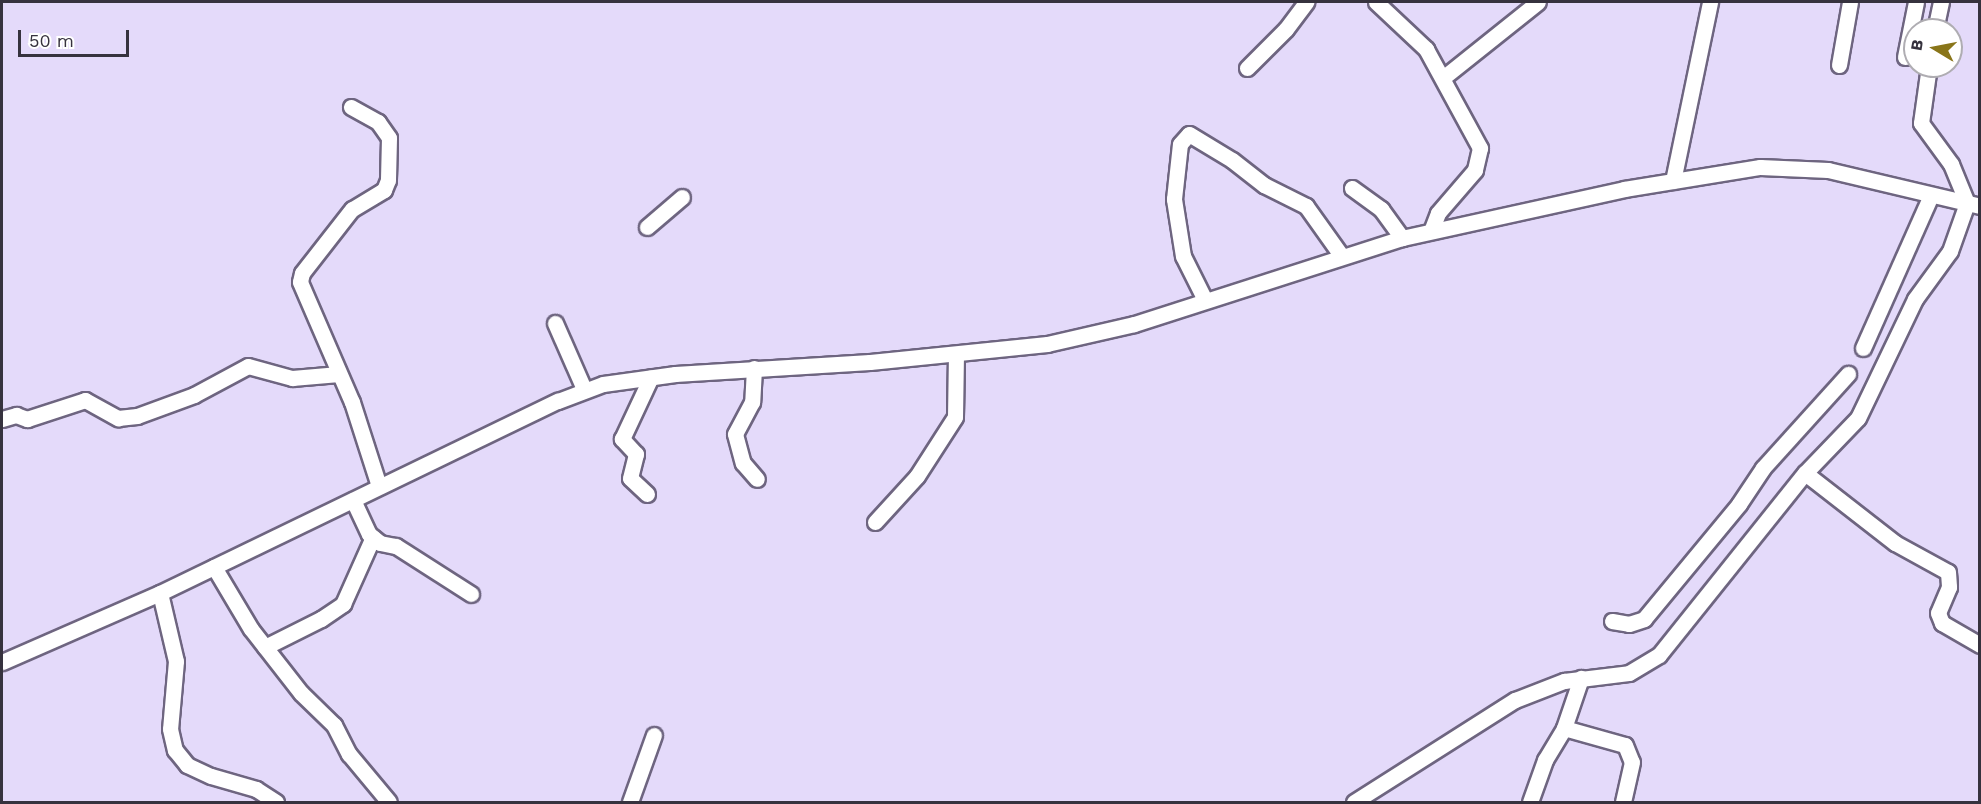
<!DOCTYPE html>
<html>
<head>
<meta charset="utf-8">
<style>
  body { margin:0 }
  #map { position:relative; width:1981px; height:804px; overflow:hidden; background:#e4dafa; font-family:"Work Sans",sans-serif }
  div>[style] { position:absolute }
  .roads { filter:drop-shadow(2px 0 #6e6580) drop-shadow(-2px 0 #6e6580) drop-shadow(0 2px #6e6580) drop-shadow(0 -2px #6e6580) }
  .minor>* { height:15px; margin:-7.5px; padding:0 7.5px; transform-origin:7.5px; border-radius:7.5px; background:#fff }
  span { translate:-50% -50%; white-space:nowrap; text-align:center; line-height:1.15; -webkit-text-stroke:5px #fff; paint-order:stroke }
  .frame { position:absolute; inset:0; border:3px solid #36323e; pointer-events:none }
  .north { position:absolute; left:1903px; top:18px; width:60px; height:60px; box-sizing:border-box; background:#fff; border:2px solid #afadb2; border-radius:50%; rotate:280deg; font-size:16px; font-weight:700; line-height:24px; text-align:center; color:#36323e }
  .north::after { content:''; display:block; margin:auto; width:21px; height:27px; background:#897519; clip-path:polygon(50% 0,100% 100%,50% 72%,0 100%) }
  .scale { position:absolute; left:18px; top:30px; width:111px; height:27px; box-sizing:border-box; border:3px solid #36323e; border-top:0; padding-left:8px; font-size:18px; line-height:21px; white-space:nowrap; color:#36323e; -webkit-text-stroke:4px #fff; paint-order:stroke }
</style>
</head>
<body>
<div id="map">
  <div class="roads">
    <div class="minor">
      <i style="left:1376px;top:2px;width:69px;rotate:43.2deg"></i>
      <i style="left:1426px;top:49px;width:113px;rotate:61.4deg"></i>
      <i style="left:1480px;top:148px;width:23px;rotate:103deg"></i>
      <i style="left:1475px;top:170px;width:57px;rotate:130.7deg"></i>
      <i style="left:1438px;top:213px;width:19px;rotate:111deg"></i>
      <i style="left:1935px;top:30px;width:29px;rotate:-78deg"></i>
      <i style="left:1905px;top:57px;width:56px;rotate:-78.7deg"></i>
      <i style="left:1839px;top:65px;width:64px;rotate:-80.1deg"></i>
      <i style="left:1247px;top:68px;width:55px;rotate:-45deg"></i>
      <i style="left:1286px;top:29px;width:34px;rotate:-53deg"></i>
      <i style="left:1444px;top:77px;width:120px;rotate:-38.6deg"></i>
      <i style="left:351px;top:107px;width:31px;rotate:29deg"></i>
      <i style="left:378px;top:122px;width:19px;rotate:55deg"></i>
      <i style="left:389px;top:138px;width:42px;rotate:91.4deg"></i>
      <i style="left:388px;top:180px;width:11px;rotate:112deg"></i>
      <i style="left:384px;top:190px;width:37px;rotate:149deg"></i>
      <i style="left:352px;top:209px;width:81px;rotate:128deg"></i>
      <i style="left:302px;top:273px;width:9px;rotate:103deg"></i>
      <i style="left:300px;top:282px;width:131px;rotate:66.6deg"></i>
      <i style="left:352px;top:402px;width:88px;rotate:72.2deg"></i>
      <i style="left:1673px;top:181px;width:183px;rotate:-78.3deg"></i>
      <i style="left:1352px;top:188px;width:36px;rotate:36deg"></i>
      <i style="left:1381px;top:209px;width:36px;rotate:54deg"></i>
      <i style="left:647px;top:227px;width:46px;rotate:-40.6deg"></i>
      <i style="left:1205px;top:300px;width:49px;rotate:-116.6deg"></i>
      <i style="left:1183px;top:256px;width:58px;rotate:-99deg"></i>
      <i style="left:1174px;top:199px;width:55px;rotate:-83.8deg"></i>
      <i style="left:1180px;top:144px;width:13px;rotate:-48deg"></i>
      <i style="left:1189px;top:134px;width:50px;rotate:31.2deg"></i>
      <i style="left:1232px;top:160px;width:41px;rotate:38deg"></i>
      <i style="left:1264px;top:185px;width:47px;rotate:26.6deg"></i>
      <i style="left:1306px;top:206px;width:60px;rotate:54.5deg"></i>
      <i style="left:555px;top:323px;width:72px;rotate:66.3deg"></i>
      <i style="left:1863px;top:348px;width:167px;rotate:-66deg"></i>
      <i style="left:754px;top:368px;width:34px;rotate:93deg"></i>
      <i style="left:752px;top:402px;width:36px;rotate:118deg"></i>
      <i style="left:735px;top:434px;width:30px;rotate:75deg"></i>
      <i style="left:743px;top:463px;width:21px;rotate:49deg"></i>
      <i style="left:2px;top:419px;width:15px;rotate:-16deg"></i>
      <i style="left:16px;top:415px;width:12px;rotate:20deg"></i>
      <i style="left:27px;top:419px;width:61px;rotate:-18.1deg"></i>
      <i style="left:85px;top:400px;width:38px;rotate:29deg"></i>
      <i style="left:118px;top:418px;width:19px;rotate:-6deg"></i>
      <i style="left:137px;top:416px;width:61px;rotate:-20.2deg"></i>
      <i style="left:194px;top:395px;width:61px;rotate:-28.2deg"></i>
      <i style="left:248px;top:366px;width:46px;rotate:15.3deg"></i>
      <i style="left:292px;top:378px;width:47px;rotate:-4.9deg"></i>
      <i style="left:1805px;top:473px;width:114px;rotate:37.9deg"></i>
      <i style="left:1895px;top:543px;width:60px;rotate:28.7deg"></i>
      <i style="left:1948px;top:572px;width:15px;rotate:86deg"></i>
      <i style="left:1949px;top:587px;width:28px;rotate:113deg"></i>
      <i style="left:1938px;top:613px;width:11px;rotate:68deg"></i>
      <i style="left:1942px;top:623px;width:44px;rotate:30.1deg"></i>
      <i style="left:647px;top:494px;width:23px;rotate:-137deg"></i>
      <i style="left:630px;top:478px;width:25px;rotate:-76deg"></i>
      <i style="left:636px;top:454px;width:21px;rotate:-133deg"></i>
      <i style="left:622px;top:439px;width:68px;rotate:-64.9deg"></i>
      <i style="left:353px;top:500px;width:38px;rotate:65deg"></i>
      <i style="left:369px;top:534px;width:14px;rotate:39deg"></i>
      <i style="left:380px;top:543px;width:16px;rotate:11deg"></i>
      <i style="left:396px;top:546px;width:89px;rotate:32.6deg"></i>
      <i style="left:875px;top:522px;width:62px;rotate:-47.6deg"></i>
      <i style="left:917px;top:476px;width:70px;rotate:-57.2deg"></i>
      <i style="left:955px;top:417px;width:62px;rotate:-89.1deg"></i>
      <i style="left:214px;top:567px;width:72px;rotate:59.2deg"></i>
      <i style="left:251px;top:629px;width:81px;rotate:52deg"></i>
      <i style="left:301px;top:693px;width:46px;rotate:44.1deg"></i>
      <i style="left:334px;top:725px;width:33px;rotate:63deg"></i>
      <i style="left:349px;top:754px;width:62px;rotate:50.2deg"></i>
      <i style="left:160px;top:593px;width:70px;rotate:76.8deg"></i>
      <i style="left:176px;top:661px;width:68px;rotate:95deg"></i>
      <i style="left:170px;top:729px;width:22px;rotate:77deg"></i>
      <i style="left:175px;top:750px;width:19px;rotate:51deg"></i>
      <i style="left:187px;top:765px;width:26px;rotate:25deg"></i>
      <i style="left:211px;top:776px;width:47px;rotate:16.1deg"></i>
      <i style="left:256px;top:789px;width:24px;rotate:33deg"></i>
      <i style="left:1612px;top:621px;width:17px;rotate:10deg"></i>
      <i style="left:1629px;top:624px;width:16px;rotate:-18deg"></i>
      <i style="left:1644px;top:619px;width:149px;rotate:-50.4deg"></i>
      <i style="left:1739px;top:504px;width:43px;rotate:-56.3deg"></i>
      <i style="left:1763px;top:468px;width:127px;rotate:-47.9deg"></i>
      <i style="left:265px;top:647px;width:63px;rotate:-26.6deg"></i>
      <i style="left:321px;top:619px;width:27px;rotate:-34deg"></i>
      <i style="left:343px;top:604px;width:73px;rotate:-65.9deg"></i>
      <i style="left:2px;top:662px;width:172px;rotate:-23.6deg"></i>
      <i style="left:160px;top:593px;width:442px;rotate:-25.8deg"></i>
      <i style="left:558px;top:401px;width:48px;rotate:-20.7deg"></i>
      <i style="left:603px;top:384px;width:73px;rotate:-7.9deg"></i>
      <i style="left:675px;top:374px;width:195px;rotate:-3.5deg"></i>
      <i style="left:870px;top:362px;width:178px;rotate:-5.8deg"></i>
      <i style="left:1047px;top:344px;width:89px;rotate:-12.9deg"></i>
      <i style="left:1134px;top:324px;width:281px;rotate:-17.8deg"></i>
      <i style="left:1402px;top:238px;width:227px;rotate:-12.4deg"></i>
      <i style="left:1624px;top:189px;width:138px;rotate:-9.2deg"></i>
      <i style="left:1760px;top:167px;width:68px;rotate:2.5deg"></i>
      <i style="left:1828px;top:170px;width:156px;rotate:13.3deg"></i>
      <i style="left:1564px;top:728px;width:63px;rotate:15.6deg"></i>
      <i style="left:1625px;top:745px;width:18px;rotate:68deg"></i>
      <i style="left:1632px;top:762px;width:41px;rotate:102.7deg"></i>
      <i style="left:630px;top:802px;width:71px;rotate:-70.3deg"></i>
      <i style="left:1354px;top:802px;width:191px;rotate:-32.4deg"></i>
      <i style="left:1515px;top:700px;width:53px;rotate:-21.2deg"></i>
      <i style="left:1564px;top:681px;width:65px;rotate:-7deg"></i>
      <i style="left:1629px;top:673px;width:35px;rotate:-31deg"></i>
      <i style="left:1659px;top:655px;width:233px;rotate:-51.3deg"></i>
      <i style="left:1805px;top:473px;width:76px;rotate:-46.1deg"></i>
      <i style="left:1858px;top:418px;width:132px;rotate:-64.4deg"></i>
      <i style="left:1915px;top:299px;width:59px;rotate:-53.9deg"></i>
      <i style="left:1950px;top:251px;width:51px;rotate:-70.5deg"></i>
      <i style="left:1967px;top:203px;width:42px;rotate:-112.3deg"></i>
      <i style="left:1951px;top:164px;width:51px;rotate:-126.2deg"></i>
      <i style="left:1921px;top:123px;width:58px;rotate:-82deg"></i>
      <i style="left:1530px;top:802px;width:45px;rotate:-70.3deg"></i>
      <i style="left:1545px;top:760px;width:37px;rotate:-59deg"></i>
      <i style="left:1564px;top:728px;width:53px;rotate:-71.2deg"></i>
    </div>
  </div>
  <div class="frame"></div>
  <div class="north">B</div>
  <div class="scale">50 m</div>
</div>
</body>
</html>
